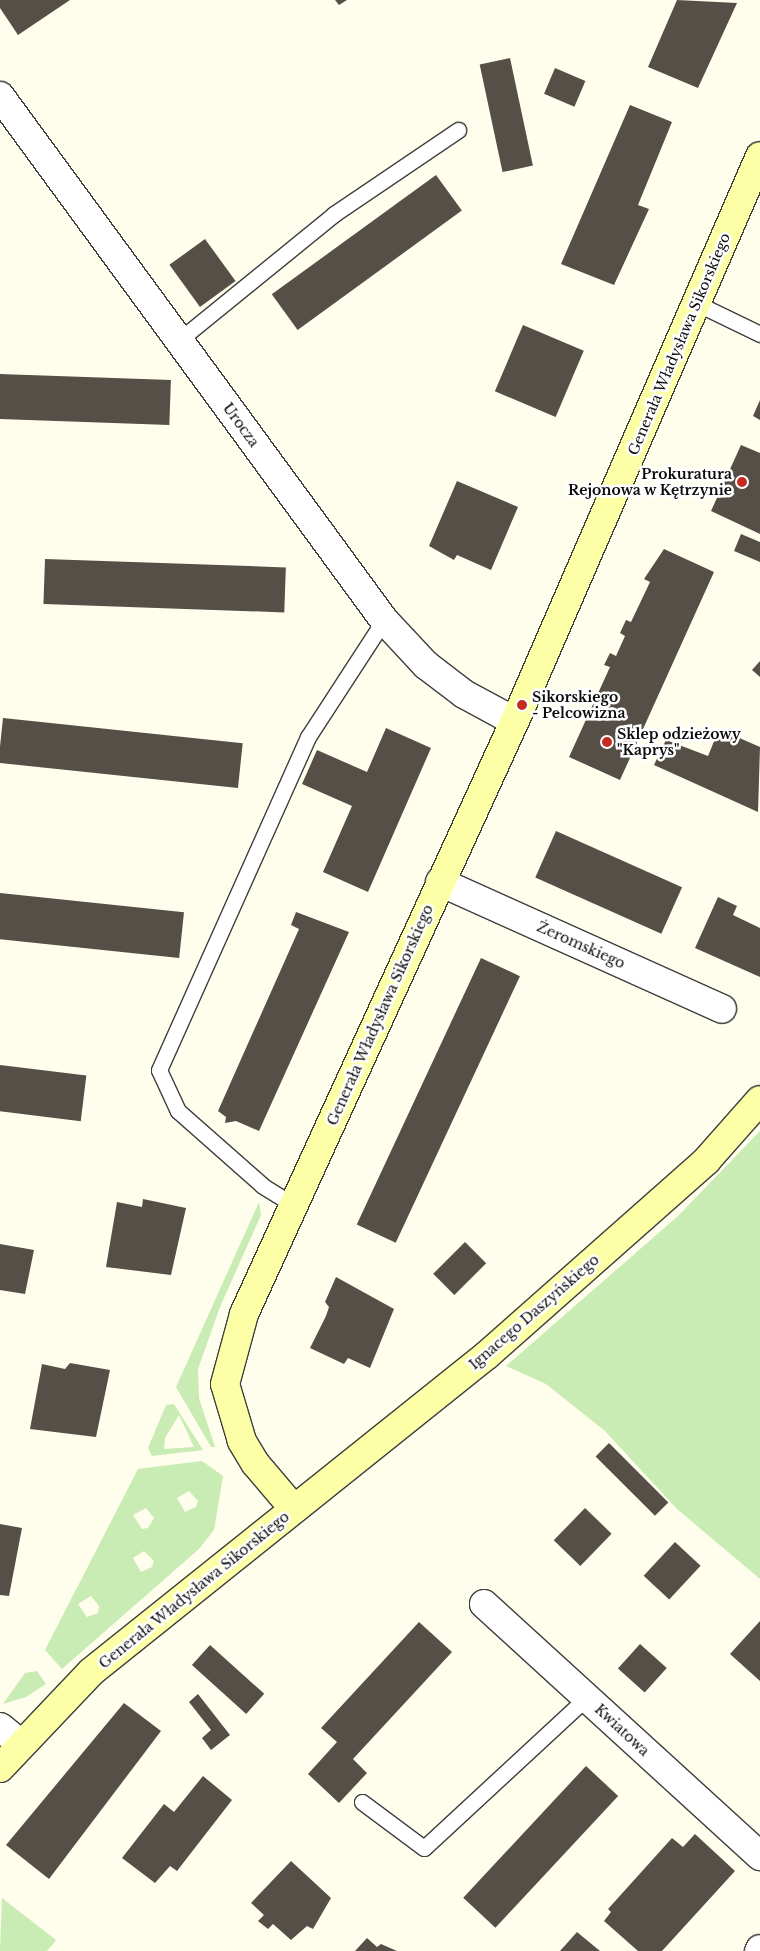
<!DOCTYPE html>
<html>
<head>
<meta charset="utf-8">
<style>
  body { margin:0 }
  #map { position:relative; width:760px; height:1951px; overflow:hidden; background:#fffeec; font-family:"Libre Baskerville",serif }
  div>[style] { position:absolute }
  .green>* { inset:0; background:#c9ebb4 }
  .building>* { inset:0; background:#564f48; transform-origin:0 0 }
  .roads { filter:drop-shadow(1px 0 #3f3f3f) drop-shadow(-1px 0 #3f3f3f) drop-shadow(0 1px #3f3f3f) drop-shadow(0 -1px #3f3f3f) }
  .lane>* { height:15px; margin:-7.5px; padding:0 7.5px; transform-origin:7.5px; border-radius:7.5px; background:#fff }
  .street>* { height:28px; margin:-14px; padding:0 14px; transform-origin:14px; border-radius:14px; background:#fff }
  .secondary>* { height:28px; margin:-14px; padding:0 14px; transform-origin:14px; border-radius:14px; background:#fdffa7 }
  .dots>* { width:14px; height:14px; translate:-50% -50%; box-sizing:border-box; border:2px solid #fff; border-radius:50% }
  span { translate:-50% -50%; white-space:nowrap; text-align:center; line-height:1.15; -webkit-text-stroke:5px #fff; paint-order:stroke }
  .street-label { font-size:14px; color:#0c0c0c }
  .poi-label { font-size:14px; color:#0c0c0c; font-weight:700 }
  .right { translate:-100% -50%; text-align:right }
  .left { translate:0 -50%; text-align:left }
</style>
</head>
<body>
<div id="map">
  <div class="green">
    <i style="clip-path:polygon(760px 1131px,760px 1579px,677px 1509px,605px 1431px,546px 1384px,506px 1366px,678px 1216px)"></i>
    <i style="clip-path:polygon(259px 1202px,261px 1215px,220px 1307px,198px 1369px,199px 1398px,215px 1447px,211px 1447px,176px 1387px)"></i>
    <i style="clip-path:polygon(evenodd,174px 1404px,203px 1450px,152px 1456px,148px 1448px,166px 1405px,174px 1404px,179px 1415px,194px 1447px,164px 1449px,165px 1438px,179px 1415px)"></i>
    <i style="clip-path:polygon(evenodd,202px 1461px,223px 1476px,214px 1530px,199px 1549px,62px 1669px,45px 1650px,138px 1469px,202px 1461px,189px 1491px,198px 1501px,196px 1507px,185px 1512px,177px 1498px,189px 1491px,202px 1461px,146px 1508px,154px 1518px,148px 1528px,142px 1529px,133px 1515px,146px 1508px,202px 1461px,144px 1551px,154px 1561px,152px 1567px,141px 1572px,133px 1558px,144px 1551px,202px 1461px,91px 1596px,99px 1606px,98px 1613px,87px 1617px,78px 1604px,91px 1596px)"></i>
    <i style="clip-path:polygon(37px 1671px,46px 1684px,26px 1697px,3px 1704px,25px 1673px)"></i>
    <i style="clip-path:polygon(2px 1898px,56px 1940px,47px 1951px,0 1951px)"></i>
  </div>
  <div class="building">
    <i style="clip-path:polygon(0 0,70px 0,18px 35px,0 8px)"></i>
    <i style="clip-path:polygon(335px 0,347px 0,339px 5px)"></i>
    <i style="clip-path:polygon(677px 0,737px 3px,698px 88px,648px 67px)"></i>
    <i style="left:510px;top:58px;width:110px;height:31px;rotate:78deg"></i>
    <i style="left:555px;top:68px;width:33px;height:28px;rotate:23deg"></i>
    <i style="clip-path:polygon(630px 105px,672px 122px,638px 205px,649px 209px,614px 285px,561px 264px)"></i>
    <i style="left:436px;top:175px;width:44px;height:203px;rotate:54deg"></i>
    <i style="left:205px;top:239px;width:52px;height:44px;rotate:54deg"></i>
    <i style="left:523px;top:325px;width:66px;height:72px;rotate:23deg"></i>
    <i style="left:0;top:374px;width:171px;height:45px;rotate:2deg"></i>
    <i style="clip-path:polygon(760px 400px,760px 420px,753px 416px)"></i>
    <i style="clip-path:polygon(741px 445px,760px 453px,760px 534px,711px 511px)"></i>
    <i style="clip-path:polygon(457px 481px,518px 507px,491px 570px,457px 555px,454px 560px,429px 546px)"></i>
    <i style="clip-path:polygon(741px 534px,760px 542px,760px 562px,734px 551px)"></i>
    <i style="clip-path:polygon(664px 549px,714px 572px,620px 780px,569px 757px,610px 667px,604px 665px,610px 653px,616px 656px,625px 636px,620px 633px,626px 620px,631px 622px,650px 582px,644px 579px)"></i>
    <i style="left:45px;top:559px;width:241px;height:45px;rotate:2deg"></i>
    <i style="clip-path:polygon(760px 661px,760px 677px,752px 670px)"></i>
    <i style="left:3px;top:718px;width:241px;height:45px;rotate:6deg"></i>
    <i style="clip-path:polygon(386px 728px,431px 748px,368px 892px,323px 872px,352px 806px,302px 784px,317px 750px,367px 772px)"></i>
    <i style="clip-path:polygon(719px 729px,760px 747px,758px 812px,654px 765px,666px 740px,708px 756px)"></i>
    <i style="left:556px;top:831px;width:138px;height:51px;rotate:24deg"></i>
    <i style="left:0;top:893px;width:185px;height:46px;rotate:6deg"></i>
    <i style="clip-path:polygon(718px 897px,737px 906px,733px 915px,760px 928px,760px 977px,695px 948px)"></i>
    <i style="clip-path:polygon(296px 912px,349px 932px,259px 1131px,236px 1121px,225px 1123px,226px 1117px,218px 1111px,299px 929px,291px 925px)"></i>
    <i style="left:481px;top:958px;width:43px;height:294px;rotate:25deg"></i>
    <i style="left:0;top:1065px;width:87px;height:46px;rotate:7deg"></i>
    <i style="clip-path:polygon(143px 1199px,186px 1208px,171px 1275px,106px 1267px,117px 1202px,142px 1207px)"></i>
    <i style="left:465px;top:1242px;width:30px;height:45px;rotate:45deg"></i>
    <i style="clip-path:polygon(0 1244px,34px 1250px,25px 1294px,0 1290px)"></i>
    <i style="clip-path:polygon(336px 1277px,394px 1309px,370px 1368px,348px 1358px,344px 1364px,310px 1348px,326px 1316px,329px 1307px,325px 1302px)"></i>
    <i style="clip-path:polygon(70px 1363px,110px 1370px,96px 1437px,30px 1429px,42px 1364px,65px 1369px)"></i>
    <i style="left:609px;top:1443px;width:84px;height:19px;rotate:45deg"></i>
    <i style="left:585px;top:1508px;width:37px;height:45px;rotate:44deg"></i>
    <i style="clip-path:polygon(0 1524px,22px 1528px,9px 1596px,0 1595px)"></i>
    <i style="left:675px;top:1542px;width:35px;height:46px;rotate:43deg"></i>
    <i style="clip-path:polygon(760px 1621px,760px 1681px,730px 1654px)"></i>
    <i style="clip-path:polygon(419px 1622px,452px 1652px,353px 1759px,367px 1773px,339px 1803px,308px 1774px,337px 1742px,321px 1728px)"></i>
    <i style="left:640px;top:1644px;width:36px;height:33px;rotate:42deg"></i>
    <i style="left:210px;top:1645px;width:73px;height:27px;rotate:42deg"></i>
    <i style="clip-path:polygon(198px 1694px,230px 1735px,211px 1750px,202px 1738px,211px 1730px,189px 1702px)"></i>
    <i style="clip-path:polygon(124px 1703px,161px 1731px,49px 1879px,6px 1845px)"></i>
    <i style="left:586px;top:1766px;width:44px;height:180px;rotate:43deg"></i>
    <i style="clip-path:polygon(203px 1776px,232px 1800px,177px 1871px,170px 1866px,155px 1883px,122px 1858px,164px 1804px,174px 1812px)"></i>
    <i style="clip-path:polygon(695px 1834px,735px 1871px,662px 1951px,638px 1951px,604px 1921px,611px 1912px,608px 1909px,672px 1838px,683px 1847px)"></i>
    <i style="clip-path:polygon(291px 1861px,331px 1898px,313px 1929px,307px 1926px,291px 1940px,273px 1924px,268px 1929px,258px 1921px,264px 1915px,251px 1903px)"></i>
    <i style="clip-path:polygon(577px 1932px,600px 1951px,560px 1951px)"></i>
    <i style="clip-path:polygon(367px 1938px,377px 1947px,381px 1944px,397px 1951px,355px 1951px)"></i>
  </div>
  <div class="roads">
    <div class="lane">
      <i style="left:696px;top:303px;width:71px;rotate:25.8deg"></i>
      <i style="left:178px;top:341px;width:201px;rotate:-39.1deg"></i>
      <i style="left:334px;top:214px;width:150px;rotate:-34.1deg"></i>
      <i style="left:295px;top:1206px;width:39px;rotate:-148deg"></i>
      <i style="left:262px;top:1185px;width:112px;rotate:-138.6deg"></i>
      <i style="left:178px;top:1111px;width:45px;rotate:-114.9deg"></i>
      <i style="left:159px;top:1070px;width:365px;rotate:-65.9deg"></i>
      <i style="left:308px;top:737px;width:140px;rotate:-57deg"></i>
      <i style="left:362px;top:1802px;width:77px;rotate:36.6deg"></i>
      <i style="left:424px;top:1848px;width:222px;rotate:-42.8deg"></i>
    </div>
    <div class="street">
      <i style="left:0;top:96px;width:650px;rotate:53.77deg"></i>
      <i style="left:384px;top:620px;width:62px;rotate:47deg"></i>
      <i style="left:426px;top:665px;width:48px;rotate:37.3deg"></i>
      <i style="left:464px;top:694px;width:57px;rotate:28.4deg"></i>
      <i style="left:440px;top:882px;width:309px;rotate:24.2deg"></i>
      <i style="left:484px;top:1604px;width:374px;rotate:42.4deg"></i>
      <i style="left:0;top:1727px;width:27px;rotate:39deg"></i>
      <i style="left:759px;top:1951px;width:2px;rotate:-63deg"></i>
    </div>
    <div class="secondary">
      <i style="left:294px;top:1509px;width:60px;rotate:-130.3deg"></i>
      <i style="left:255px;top:1463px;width:26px;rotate:-121deg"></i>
      <i style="left:242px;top:1441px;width:59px;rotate:-106.6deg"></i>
      <i style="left:225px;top:1384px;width:73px;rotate:-74.8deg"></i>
      <i style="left:244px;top:1314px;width:669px;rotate:-65.46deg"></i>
      <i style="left:522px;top:705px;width:598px;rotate:-66.56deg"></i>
      <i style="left:0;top:1768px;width:132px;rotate:-46.5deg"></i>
      <i style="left:91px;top:1672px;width:507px;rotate:-38.68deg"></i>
      <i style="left:487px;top:1355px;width:293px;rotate:-41.5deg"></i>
      <i style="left:706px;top:1161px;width:81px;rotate:-48.5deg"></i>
    </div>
  </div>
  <div class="dots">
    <i style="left:742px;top:482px;background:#c32c1e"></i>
    <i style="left:522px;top:705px;background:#c32c1e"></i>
    <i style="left:607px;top:742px;background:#c32c1e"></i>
  </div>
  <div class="street-label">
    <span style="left:679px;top:344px;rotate:-67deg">Generała Władysława Sikorskiego</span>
    <span style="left:241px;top:425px;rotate:54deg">Urocza</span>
    <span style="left:581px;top:945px;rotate:24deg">Żeromskiego</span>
    <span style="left:380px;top:1015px;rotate:-66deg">Generała Władysława Sikorskiego</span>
    <span style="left:534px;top:1312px;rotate:-41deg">Ignacego Daszyńskiego</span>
    <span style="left:194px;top:1590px;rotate:-39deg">Generała Władysława Sikorskiego</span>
    <span style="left:622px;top:1730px;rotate:43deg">Kwiatowa</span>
  </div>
  <div class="poi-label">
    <span class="right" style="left:732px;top:482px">Prokuratura<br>Rejonowa w Kętrzynie</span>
    <span class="left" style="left:532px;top:705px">Sikorskiego<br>- Pelcowizna</span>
    <span class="left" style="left:617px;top:742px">Sklep odzieżowy<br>"Kaprys"</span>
  </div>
</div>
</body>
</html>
